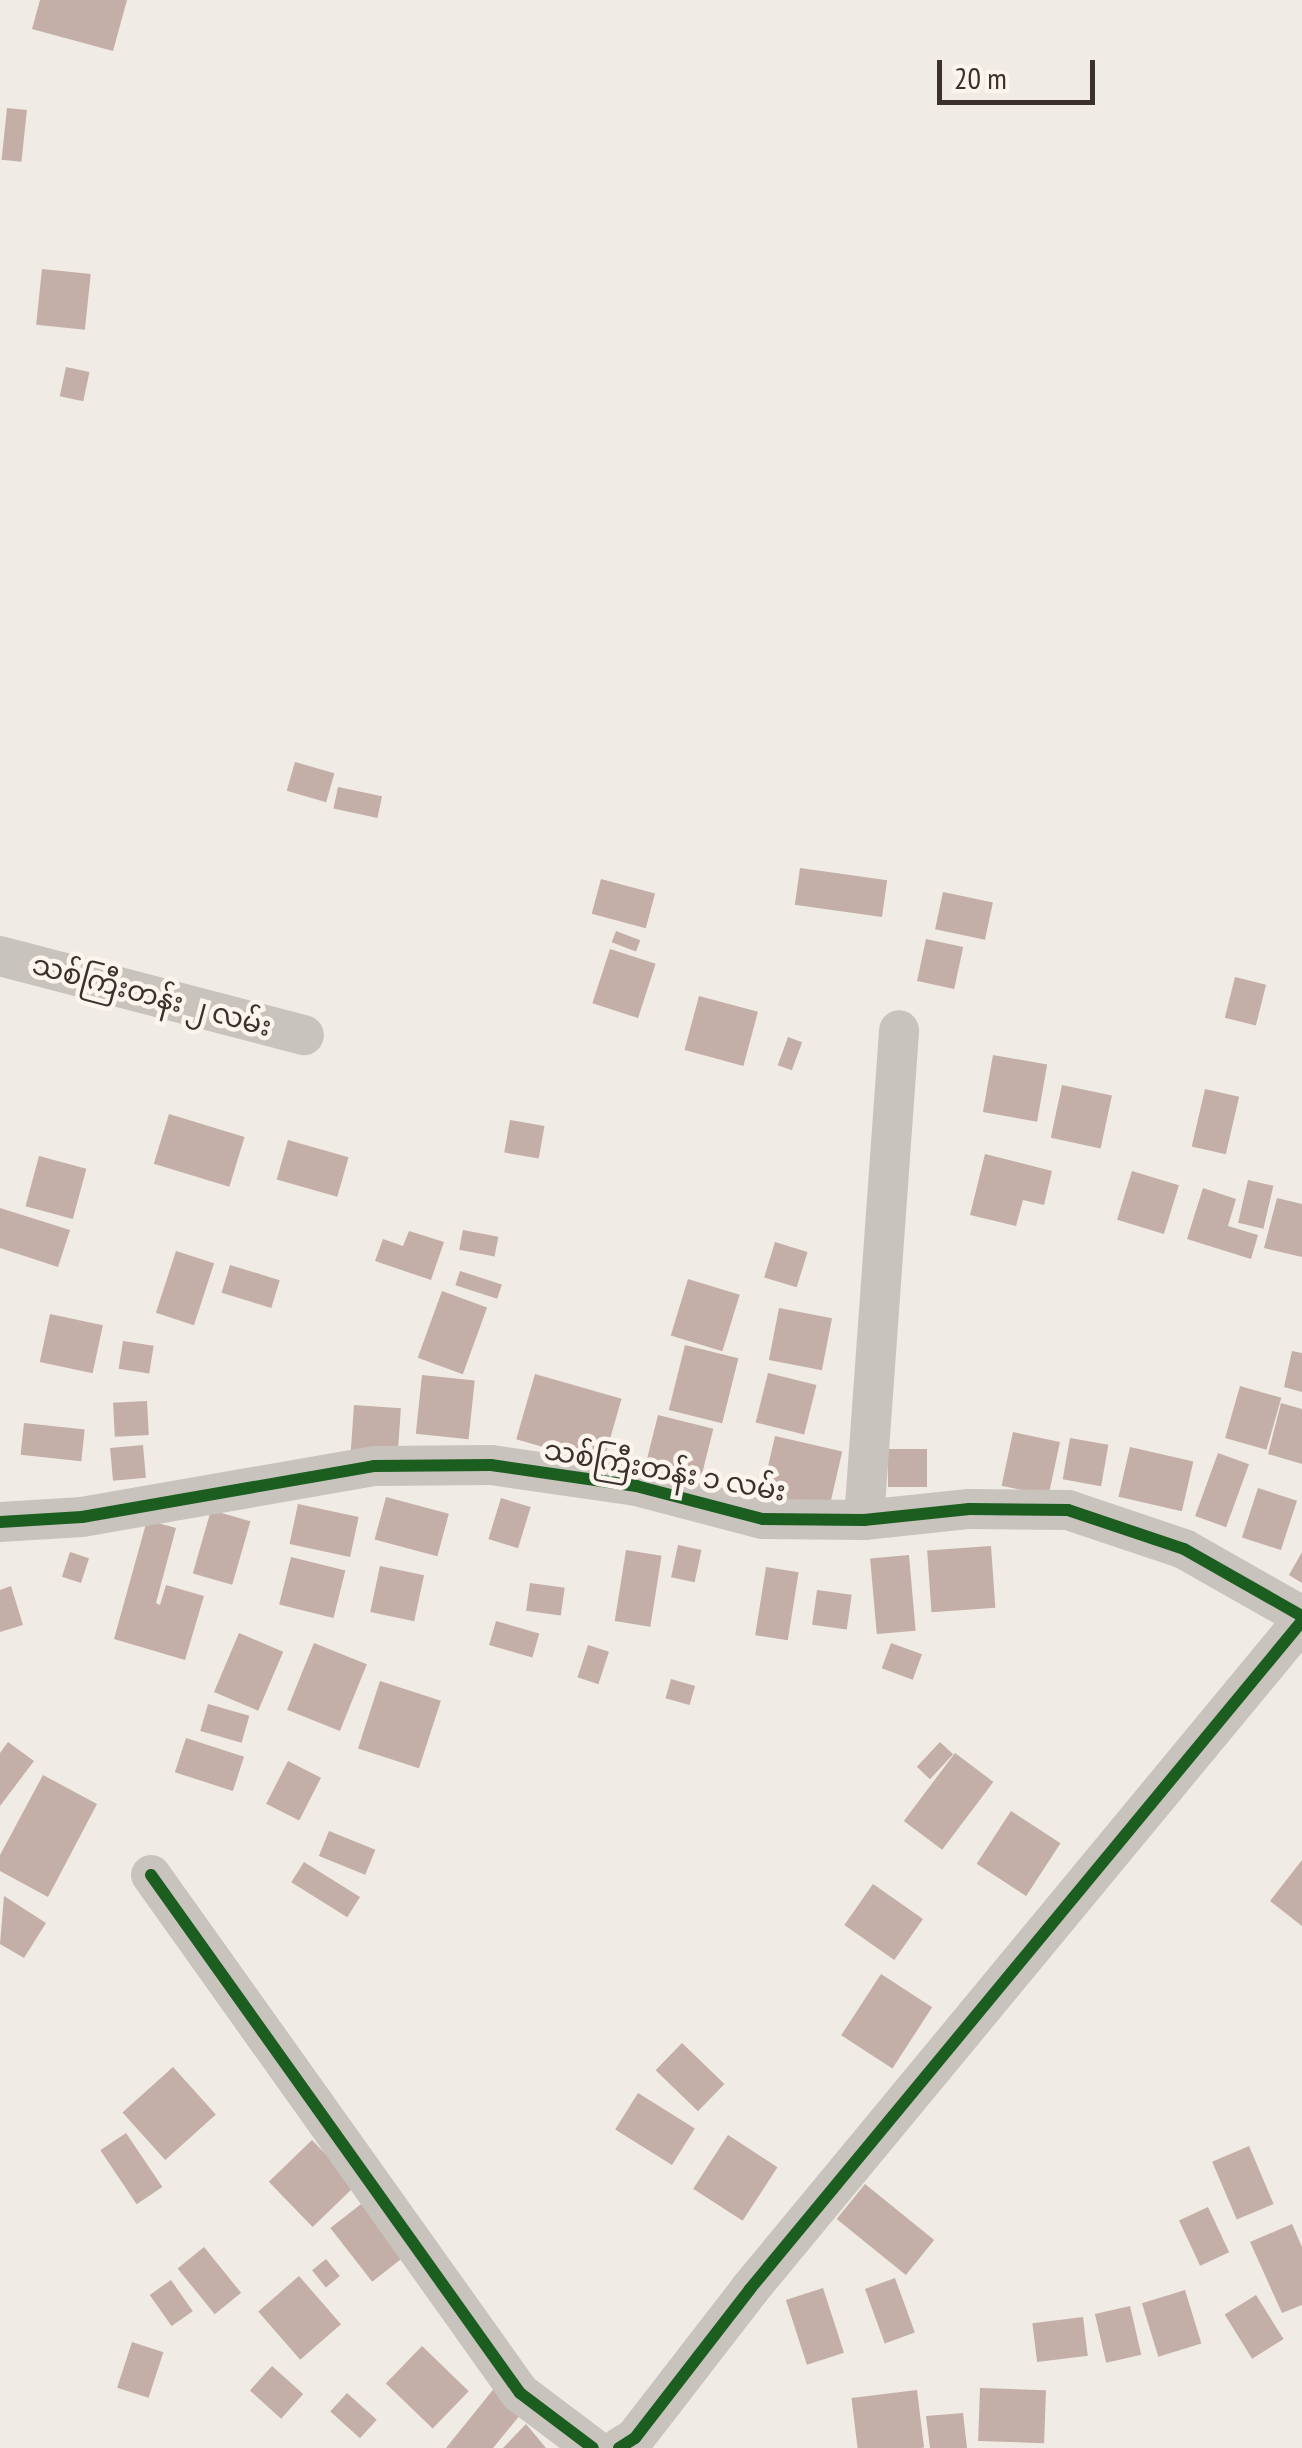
<!DOCTYPE html>
<html>
<head>
<meta charset="utf-8">
<style>
  body { margin:0 }
  #map { position:relative; width:1302px; height:2448px; overflow:hidden; background:#f0ebe5; font-family:"PT Sans Narrow","Noto Sans Myanmar",sans-serif }
  div>[style] { position:absolute }
  .building>* { inset:0; background:#c3afa7; transform-origin:0 0 }
  .street>* { height:40px; margin:-20px; padding:0 20px; transform-origin:20px; border-radius:20px; background:#c9c3be }
  .cycleway>* { height:12px; margin:-6px; padding:0 6px; transform-origin:6px; border-radius:6px; background:#1b5e20 }
  span { translate:-50% -50%; white-space:nowrap; text-align:center; line-height:1.15; -webkit-text-stroke:9px #fbf5ee; paint-order:stroke }
  .street-label { font-size:28px; color:#3b302b }
  .scale { position:absolute; left:937px; top:60px; width:158px; height:45px; box-sizing:border-box; border:5px solid #3b302b; border-top:0; padding-left:12px; font-size:30px; line-height:35px; white-space:nowrap; color:#3b302b; -webkit-text-stroke:8px #fbf5ee; paint-order:stroke }
</style>
</head>
<body>
<div id="map">
  <div class="building">
    <i style="clip-path:polygon(40px 0,127px 0,113px 51px,32px 29px)"></i>
    <i style="left:7px;top:108px;width:20px;height:52px;rotate:6deg"></i>
    <i style="left:42px;top:269px;width:49px;height:56px;rotate:6deg"></i>
    <i style="left:66px;top:367px;width:24px;height:30px;rotate:12deg"></i>
    <i style="left:295px;top:762px;width:41px;height:30px;rotate:16deg"></i>
    <i style="left:338px;top:787px;width:45px;height:22px;rotate:12deg"></i>
    <i style="left:800px;top:868px;width:88px;height:37px;rotate:8deg"></i>
    <i style="left:601px;top:879px;width:56px;height:36px;rotate:15deg"></i>
    <i style="left:943px;top:892px;width:51px;height:38px;rotate:12deg"></i>
    <i style="left:616px;top:931px;width:26px;height:12px;rotate:21deg"></i>
    <i style="left:926px;top:939px;width:38px;height:43px;rotate:12deg"></i>
    <i style="left:610px;top:949px;width:48px;height:57px;rotate:18deg"></i>
    <i style="left:1235px;top:977px;width:32px;height:42px;rotate:14deg"></i>
    <i style="left:699px;top:996px;width:61px;height:56px;rotate:15deg"></i>
    <i style="left:788px;top:1037px;width:15px;height:30px;rotate:20deg"></i>
    <i style="left:993px;top:1055px;width:55px;height:58px;rotate:10deg"></i>
    <i style="left:1062px;top:1085px;width:51px;height:54px;rotate:12deg"></i>
    <i style="left:1205px;top:1089px;width:35px;height:59px;rotate:13deg"></i>
    <i style="left:169px;top:1114px;width:79px;height:52px;rotate:17deg"></i>
    <i style="left:510px;top:1120px;width:35px;height:33px;rotate:10deg"></i>
    <i style="left:288px;top:1140px;width:63px;height:41px;rotate:16deg"></i>
    <i style="clip-path:polygon(985px 1154px,1052px 1171px,1044px 1205px,1023px 1200px,1016px 1226px,970px 1215px)"></i>
    <i style="left:39px;top:1156px;width:49px;height:52px;rotate:15deg"></i>
    <i style="left:1132px;top:1171px;width:49px;height:51px;rotate:17deg"></i>
    <i style="left:1248px;top:1180px;width:26px;height:44px;rotate:13deg"></i>
    <i style="clip-path:polygon(1203px 1188px,1236px 1199px,1228px 1226px,1258px 1235px,1251px 1259px,1187px 1239px)"></i>
    <i style="clip-path:polygon(1277px 1198px,1302px 1204px,1302px 1257px,1264px 1248px)"></i>
    <i style="clip-path:polygon(0 1208px,70px 1230px,58px 1267px,0 1248px)"></i>
    <i style="left:463px;top:1230px;width:36px;height:20px;rotate:11deg"></i>
    <i style="clip-path:polygon(409px 1231px,444px 1242px,431px 1280px,375px 1261px,383px 1239px,403px 1246px)"></i>
    <i style="left:775px;top:1242px;width:34px;height:37px;rotate:17deg"></i>
    <i style="left:176px;top:1251px;width:40px;height:65px;rotate:18deg"></i>
    <i style="left:230px;top:1265px;width:52px;height:29px;rotate:17deg"></i>
    <i style="left:460px;top:1271px;width:44px;height:15px;rotate:18deg"></i>
    <i style="left:688px;top:1279px;width:54px;height:59px;rotate:17deg"></i>
    <i style="left:442px;top:1291px;width:48px;height:71px;rotate:20deg"></i>
    <i style="left:779px;top:1308px;width:54px;height:53px;rotate:11deg"></i>
    <i style="left:50px;top:1314px;width:54px;height:49px;rotate:12deg"></i>
    <i style="left:123px;top:1341px;width:31px;height:28px;rotate:9deg"></i>
    <i style="left:685px;top:1345px;width:55px;height:67px;rotate:14deg"></i>
    <i style="clip-path:polygon(1292px 1351px,1302px 1353px,1302px 1392px,1284px 1387px)"></i>
    <i style="left:768px;top:1373px;width:50px;height:51px;rotate:14deg"></i>
    <i style="left:535px;top:1374px;width:90px;height:68px;rotate:16deg"></i>
    <i style="left:422px;top:1375px;width:53px;height:59px;rotate:6deg"></i>
    <i style="left:1240px;top:1386px;width:43px;height:54px;rotate:16deg"></i>
    <i style="left:147px;top:1401px;width:34px;height:34px;rotate:87deg"></i>
    <i style="clip-path:polygon(1281px 1403px,1302px 1409px,1302px 1464px,1268px 1454px)"></i>
    <i style="left:354px;top:1405px;width:47px;height:45px;rotate:4deg"></i>
    <i style="left:658px;top:1415px;width:57px;height:50px;rotate:14deg"></i>
    <i style="left:24px;top:1423px;width:61px;height:32px;rotate:6deg"></i>
    <i style="left:1013px;top:1432px;width:48px;height:55px;rotate:12deg"></i>
    <i style="left:775px;top:1436px;width:69px;height:63px;rotate:13deg"></i>
    <i style="left:1070px;top:1438px;width:39px;height:42px;rotate:10deg"></i>
    <i style="left:143px;top:1445px;width:33px;height:33px;rotate:85deg"></i>
    <i style="left:1130px;top:1447px;width:65px;height:51px;rotate:13deg"></i>
    <i style="left:927px;top:1449px;width:38px;height:39px;rotate:90deg"></i>
    <i style="left:1218px;top:1453px;width:33px;height:67px;rotate:20deg"></i>
    <i style="left:1258px;top:1488px;width:41px;height:52px;rotate:18deg"></i>
    <i style="left:386px;top:1497px;width:65px;height:44px;rotate:15deg"></i>
    <i style="left:501px;top:1498px;width:31px;height:43px;rotate:17deg"></i>
    <i style="left:298px;top:1504px;width:62px;height:41px;rotate:12deg"></i>
    <i style="left:211px;top:1510px;width:41px;height:66px;rotate:16deg"></i>
    <i style="clip-path:polygon(147px 1520px,176px 1528px,156px 1603px,160px 1605px,166px 1585px,204px 1596px,185px 1660px,114px 1639px)"></i>
    <i style="left:678px;top:1545px;width:24px;height:33px;rotate:12deg"></i>
    <i style="left:991px;top:1546px;width:62px;height:64px;rotate:86deg"></i>
    <i style="left:626px;top:1550px;width:36px;height:72px;rotate:9deg"></i>
    <i style="left:70px;top:1552px;width:20px;height:26px;rotate:18deg"></i>
    <i style="clip-path:polygon(1302px 1552px,1302px 1583px,1289px 1575px)"></i>
    <i style="left:909px;top:1555px;width:76px;height:39px;rotate:85deg"></i>
    <i style="left:291px;top:1557px;width:56px;height:49px;rotate:14deg"></i>
    <i style="left:380px;top:1566px;width:45px;height:47px;rotate:12deg"></i>
    <i style="left:766px;top:1567px;width:33px;height:69px;rotate:9deg"></i>
    <i style="left:530px;top:1583px;width:35px;height:28px;rotate:8deg"></i>
    <i style="clip-path:polygon(11px 1586px,23px 1625px,0 1632px,0 1590px)"></i>
    <i style="left:817px;top:1590px;width:35px;height:35px;rotate:8deg"></i>
    <i style="left:496px;top:1621px;width:45px;height:25px;rotate:16deg"></i>
    <i style="left:239px;top:1633px;width:48px;height:64px;rotate:23deg"></i>
    <i style="left:314px;top:1643px;width:57px;height:72px;rotate:22deg"></i>
    <i style="left:891px;top:1643px;width:33px;height:27px;rotate:20deg"></i>
    <i style="left:588px;top:1645px;width:22px;height:34px;rotate:18deg"></i>
    <i style="left:671px;top:1679px;width:25px;height:20px;rotate:16deg"></i>
    <i style="left:380px;top:1681px;width:64px;height:71px;rotate:18deg"></i>
    <i style="left:208px;top:1704px;width:43px;height:28px;rotate:16deg"></i>
    <i style="left:186px;top:1738px;width:61px;height:36px;rotate:18deg"></i>
    <i style="clip-path:polygon(8px 1742px,34px 1761px,0 1806px,0 1753px)"></i>
    <i style="left:940px;top:1742px;width:18px;height:34px;rotate:43deg"></i>
    <i style="left:955px;top:1753px;width:48px;height:85px;rotate:37deg"></i>
    <i style="left:288px;top:1761px;width:37px;height:48px;rotate:27deg"></i>
    <i style="clip-path:polygon(43px 1775px,97px 1804px,48px 1897px,0 1871px,0 1855px)"></i>
    <i style="left:1011px;top:1811px;width:59px;height:63px;rotate:33deg"></i>
    <i style="left:329px;top:1831px;width:50px;height:27px;rotate:22deg"></i>
    <i style="clip-path:polygon(1302px 1860px,1302px 1926px,1270px 1901px)"></i>
    <i style="left:304px;top:1862px;width:66px;height:24px;rotate:32deg"></i>
    <i style="left:873px;top:1884px;width:61px;height:50px;rotate:35deg"></i>
    <i style="clip-path:polygon(4px 1896px,46px 1923px,24px 1958px,0 1944px)"></i>
    <i style="left:881px;top:1974px;width:61px;height:73px;rotate:33deg"></i>
    <i style="left:682px;top:2043px;width:59px;height:38px;rotate:44deg"></i>
    <i style="left:173px;top:2067px;width:64px;height:68px;rotate:48deg"></i>
    <i style="left:638px;top:2093px;width:67px;height:43px;rotate:32deg"></i>
    <i style="left:126px;top:2133px;width:65px;height:31px;rotate:56deg"></i>
    <i style="left:728px;top:2135px;width:59px;height:64px;rotate:33deg"></i>
    <i style="left:312px;top:2140px;width:63px;height:60px;rotate:46deg"></i>
    <i style="left:1249px;top:2146px;width:63px;height:40px;rotate:67deg"></i>
    <i style="left:865px;top:2184px;width:89px;height:45px;rotate:39deg"></i>
    <i style="left:365px;top:2201px;width:68px;height:44px;rotate:52deg"></i>
    <i style="left:1208px;top:2207px;width:50px;height:32px;rotate:65deg"></i>
    <i style="clip-path:polygon(1292px 2224px,1302px 2247px,1302px 2305px,1282px 2313px,1250px 2242px)"></i>
    <i style="left:204px;top:2247px;width:59px;height:34px;rotate:51deg"></i>
    <i style="left:326px;top:2259px;width:22px;height:18px;rotate:51deg"></i>
    <i style="left:299px;top:2276px;width:64px;height:54px;rotate:49deg"></i>
    <i style="left:895px;top:2278px;width:58px;height:32px;rotate:70deg"></i>
    <i style="left:171px;top:2280px;width:38px;height:26px;rotate:55deg"></i>
    <i style="left:823px;top:2288px;width:68px;height:39px;rotate:72deg"></i>
    <i style="left:1185px;top:2290px;width:56px;height:45px;rotate:73deg"></i>
    <i style="left:1256px;top:2295px;width:52px;height:37px;rotate:58deg"></i>
    <i style="left:1130px;top:2306px;width:50px;height:36px;rotate:77deg"></i>
    <i style="left:1083px;top:2317px;width:39px;height:51px;rotate:83deg"></i>
    <i style="left:132px;top:2342px;width:33px;height:48px;rotate:18deg"></i>
    <i style="left:422px;top:2346px;width:65px;height:52px;rotate:44deg"></i>
    <i style="left:272px;top:2366px;width:42px;height:33px;rotate:42deg"></i>
    <i style="clip-path:polygon(496px 2386px,525px 2409px,493px 2448px,446px 2448px)"></i>
    <i style="left:980px;top:2388px;width:66px;height:53px;rotate:2deg"></i>
    <i style="left:917px;top:2390px;width:58px;height:66px;rotate:83deg"></i>
    <i style="left:347px;top:2393px;width:40px;height:25px;rotate:42deg"></i>
    <i style="clip-path:polygon(963px 2413px,967px 2448px,930px 2448px,926px 2416px)"></i>
    <i style="clip-path:polygon(526px 2424px,546px 2448px,503px 2448px)"></i>
  </div>
  <div class="street">
    <i style="left:0;top:956px;width:314px;rotate:14.6deg"></i>
    <i style="left:864px;top:1520px;width:491px;rotate:-85.9deg"></i>
    <i style="left:0;top:1522px;width:82px;rotate:-3.5deg"></i>
    <i style="left:82px;top:1517px;width:296px;rotate:-9.9deg"></i>
    <i style="left:374px;top:1466px;width:117px;rotate:-0.5deg"></i>
    <i style="left:491px;top:1465px;width:147px;rotate:8.2deg"></i>
    <i style="left:636px;top:1486px;width:131px;rotate:14.6deg"></i>
    <i style="left:763px;top:1519px;width:101px;rotate:0.6deg"></i>
    <i style="left:864px;top:1520px;width:106px;rotate:-6deg"></i>
    <i style="left:969px;top:1509px;width:99px;rotate:0.6deg"></i>
    <i style="left:1068px;top:1510px;width:122px;rotate:18.6deg"></i>
    <i style="left:1184px;top:1549px;width:136px;rotate:29.6deg"></i>
    <i style="left:151px;top:1875px;width:636px;rotate:54.54deg"></i>
    <i style="left:520px;top:2393px;width:91px;rotate:37deg"></i>
    <i style="left:619px;top:2448px;width:19px;rotate:-32deg"></i>
    <i style="left:635px;top:2438px;width:188px;rotate:-52.3deg"></i>
    <i style="left:750px;top:2289px;width:867px;rotate:-50.43deg"></i>
  </div>
  <div class="cycleway">
    <i style="left:0;top:1522px;width:82px;rotate:-3.5deg"></i>
    <i style="left:82px;top:1517px;width:296px;rotate:-9.9deg"></i>
    <i style="left:374px;top:1466px;width:117px;rotate:-0.5deg"></i>
    <i style="left:491px;top:1465px;width:147px;rotate:8.2deg"></i>
    <i style="left:636px;top:1486px;width:131px;rotate:14.6deg"></i>
    <i style="left:763px;top:1519px;width:101px;rotate:0.6deg"></i>
    <i style="left:864px;top:1520px;width:106px;rotate:-6deg"></i>
    <i style="left:969px;top:1509px;width:99px;rotate:0.6deg"></i>
    <i style="left:1068px;top:1510px;width:122px;rotate:18.6deg"></i>
    <i style="left:1184px;top:1549px;width:136px;rotate:29.6deg"></i>
    <i style="left:151px;top:1875px;width:636px;rotate:54.54deg"></i>
    <i style="left:520px;top:2393px;width:91px;rotate:37deg"></i>
    <i style="left:619px;top:2448px;width:19px;rotate:-32deg"></i>
    <i style="left:635px;top:2438px;width:188px;rotate:-52.3deg"></i>
    <i style="left:750px;top:2289px;width:867px;rotate:-50.43deg"></i>
  </div>
  <div class="street-label">
    <span style="left:152px;top:995px;rotate:15deg">သစ်ကြီးတန်း ၂ လမ်း</span>
    <span style="left:665px;top:1470px;rotate:10deg">သစ်ကြီးတန်း ၁ လမ်း</span>
  </div>
  <div class="scale">20 m</div>
</div>
</body>
</html>
